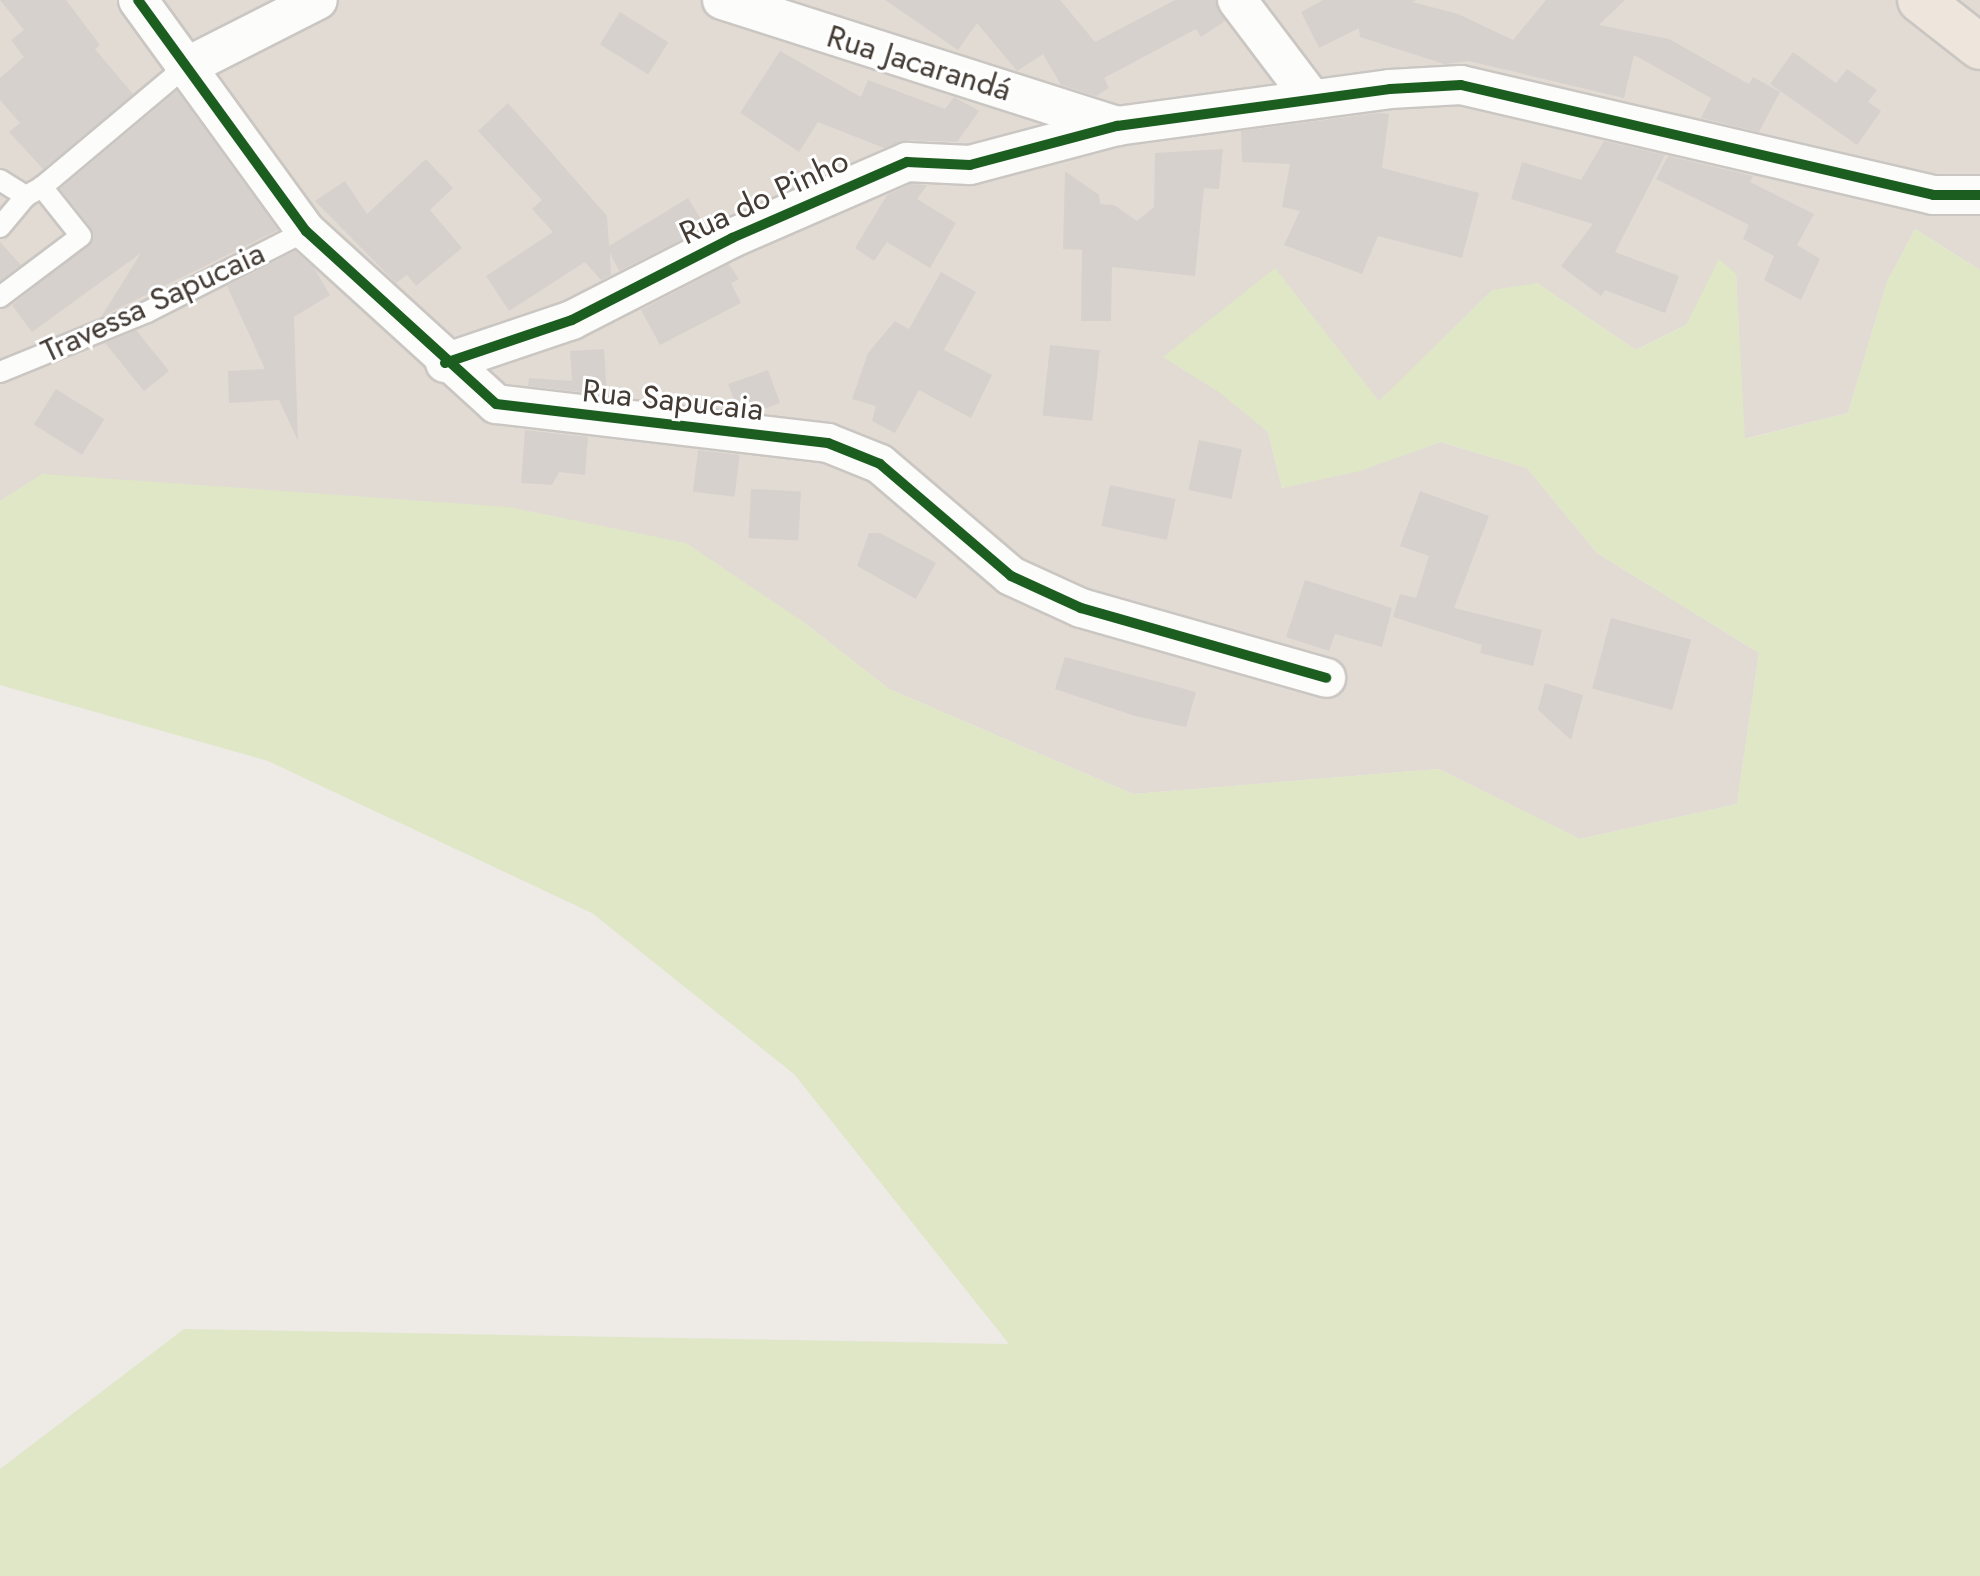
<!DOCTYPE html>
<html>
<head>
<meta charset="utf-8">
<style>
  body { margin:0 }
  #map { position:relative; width:1980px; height:1576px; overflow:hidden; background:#eeeae6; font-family:Jost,sans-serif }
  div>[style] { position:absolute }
  .residential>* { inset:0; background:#e2dbd4 }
  .green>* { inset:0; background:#dfe7c7 }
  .building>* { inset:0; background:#d6d1cd; transform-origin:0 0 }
  .roads { filter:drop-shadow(2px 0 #cac6c2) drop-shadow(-2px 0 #cac6c2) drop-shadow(0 2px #cac6c2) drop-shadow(0 -2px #cac6c2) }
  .service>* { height:20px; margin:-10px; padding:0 10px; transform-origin:10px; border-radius:10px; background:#fcfcfb }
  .minor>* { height:38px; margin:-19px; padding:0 19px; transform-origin:19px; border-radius:19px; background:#fcfcfb }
  .trunk>* { height:44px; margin:-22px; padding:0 22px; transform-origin:22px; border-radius:22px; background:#eee6dd }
  .cycleway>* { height:10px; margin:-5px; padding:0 5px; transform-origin:5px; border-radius:5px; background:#1b5e20 }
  span { translate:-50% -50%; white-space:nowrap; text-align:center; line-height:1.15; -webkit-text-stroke:6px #fff; paint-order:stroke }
  .street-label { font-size:32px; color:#433b34 }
</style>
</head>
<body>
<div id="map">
  <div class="residential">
    <i style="clip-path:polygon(0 0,1980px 0,1980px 270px,1915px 229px,1887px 282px,1848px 413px,1744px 439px,1736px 274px,1686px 325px,1636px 350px,1537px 283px,1379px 402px,1275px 269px,1164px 357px,1220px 392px,1268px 432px,1282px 488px,1360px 470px,1441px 442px,1527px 468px,1597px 553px,1759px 653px,1737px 804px,1580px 839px,1439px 769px,1133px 794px,889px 689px,802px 621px,43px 474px,0 501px)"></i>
  </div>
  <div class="green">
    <i style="clip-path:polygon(1915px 229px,1980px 270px,1980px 1576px,0 1576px,0 1469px,184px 1329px,1009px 1344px,794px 1074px,592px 913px,268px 761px,0 685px,0 501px,42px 474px,509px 507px,686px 543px,802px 621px,889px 689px,1133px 794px,1439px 769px,1580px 839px,1737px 804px,1759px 653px,1597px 553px,1527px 468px,1441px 442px,1360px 471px,1282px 488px,1268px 432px,1219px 392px,1163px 357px,1275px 268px,1379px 401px,1492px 290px,1537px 283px,1636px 350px,1686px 325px,1719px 259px,1736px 274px,1745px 439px,1848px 413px,1887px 282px)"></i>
  </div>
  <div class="building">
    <i style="clip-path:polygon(0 0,66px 0,100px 45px,95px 49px,133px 94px,43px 169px,9px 132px,20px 123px,0 100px,0 78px,24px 57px,11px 40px,24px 30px)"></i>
    <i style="clip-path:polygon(885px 0,1060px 0,1095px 42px,1175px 0,1215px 0,1225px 21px,1201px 37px,1196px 29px,1104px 78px,1109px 88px,1096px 96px,1061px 85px,1043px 54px,1017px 71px,977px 23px,958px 50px)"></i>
    <i style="clip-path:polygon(1323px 0,1416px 0,1412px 2px,1458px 14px,1513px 40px,1546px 0,1625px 0,1599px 25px,1669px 39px,1749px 84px,1753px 77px,1780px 92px,1759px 132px,1701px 118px,1711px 98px,1634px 55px,1624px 98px,1469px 61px,1444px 64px,1360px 37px,1359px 28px,1319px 48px,1301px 12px)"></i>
    <i style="left:620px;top:12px;width:57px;height:38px;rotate:32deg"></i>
    <i style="clip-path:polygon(780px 51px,861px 97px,868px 80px,945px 109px,954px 97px,979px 111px,957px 142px,908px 140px,884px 148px,818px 122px,799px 152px,740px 113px)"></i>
    <i style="clip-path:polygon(1793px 52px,1836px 83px,1847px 69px,1877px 90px,1868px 102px,1881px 111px,1857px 145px,1770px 84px)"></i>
    <i style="clip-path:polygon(177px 91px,278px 230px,101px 317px,141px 253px,32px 332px,12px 305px,93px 240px,91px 228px,60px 189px)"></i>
    <i style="clip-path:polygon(508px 103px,607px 216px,609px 246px,688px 198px,706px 227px,619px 271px,610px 253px,611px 275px,601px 280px,585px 262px,509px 311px,486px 276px,553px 232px,532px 209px,542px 200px,478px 131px)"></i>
    <i style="clip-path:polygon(1378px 113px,1389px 114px,1382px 168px,1479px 193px,1462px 258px,1378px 236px,1362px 274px,1284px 245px,1300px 211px,1282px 207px,1290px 164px,1242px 162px,1241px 131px)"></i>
    <i style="clip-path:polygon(1604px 141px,1665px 155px,1615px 252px,1679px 276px,1665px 313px,1605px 290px,1601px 296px,1561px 266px,1593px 224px,1511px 199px,1522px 162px,1581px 180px)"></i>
    <i style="clip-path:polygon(1223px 149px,1219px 189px,1204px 188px,1195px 276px,1112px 267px,1111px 321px,1081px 321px,1082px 250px,1063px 249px,1065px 171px,1099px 195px,1100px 204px,1114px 205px,1137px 221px,1154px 207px,1155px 153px)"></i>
    <i style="clip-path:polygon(1668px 156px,1753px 176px,1750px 182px,1814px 214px,1797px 245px,1820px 259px,1801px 300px,1764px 280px,1774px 256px,1743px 239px,1749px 225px,1656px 179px)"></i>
    <i style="clip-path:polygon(426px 159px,453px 188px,430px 210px,462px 248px,416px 286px,407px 275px,396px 283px,315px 201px,345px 181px,367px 214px)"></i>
    <i style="clip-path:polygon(911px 184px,927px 185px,917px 199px,956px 223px,930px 268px,887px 242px,874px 261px,855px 248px,887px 195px)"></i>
    <i style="clip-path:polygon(0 242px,21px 265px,0 281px)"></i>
    <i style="clip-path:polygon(295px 251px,314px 268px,330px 295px,294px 317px,298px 441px,279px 400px,229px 403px,228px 371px,265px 369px,227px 286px)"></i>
    <i style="clip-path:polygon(729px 264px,739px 279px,731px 283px,741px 303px,660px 345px,641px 310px)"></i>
    <i style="clip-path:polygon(941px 272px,976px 292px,944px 350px,992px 375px,971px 418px,919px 390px,895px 433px,872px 421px,876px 406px,852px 399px,868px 353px,895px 321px,909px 329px)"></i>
    <i style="clip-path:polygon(136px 330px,169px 371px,144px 391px,105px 343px)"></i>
    <i style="left:1050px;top:345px;width:50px;height:71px;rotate:6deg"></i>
    <i style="clip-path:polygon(604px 349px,607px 395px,528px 386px,529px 378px,572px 381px,570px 351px)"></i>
    <i style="clip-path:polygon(768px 370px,780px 403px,755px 412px,738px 410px,728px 384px)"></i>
    <i style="left:56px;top:389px;width:57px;height:42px;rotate:32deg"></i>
    <i style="clip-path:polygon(525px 430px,588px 437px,585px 475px,559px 472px,552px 485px,521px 483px)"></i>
    <i style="left:1199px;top:440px;width:44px;height:51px;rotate:12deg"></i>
    <i style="left:698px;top:450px;width:42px;height:42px;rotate:7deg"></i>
    <i style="left:1110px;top:485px;width:67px;height:42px;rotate:12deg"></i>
    <i style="left:751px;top:489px;width:50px;height:49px;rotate:3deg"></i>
    <i style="clip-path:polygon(1420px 491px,1489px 516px,1454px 608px,1542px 630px,1533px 666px,1480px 653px,1482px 645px,1393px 617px,1400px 594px,1416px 598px,1429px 556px,1400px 546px)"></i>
    <i style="clip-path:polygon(869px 533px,880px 533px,936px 563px,916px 599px,857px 566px)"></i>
    <i style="clip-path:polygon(1305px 580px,1392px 608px,1382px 647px,1335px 634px,1329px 651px,1286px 637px)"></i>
    <i style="left:1611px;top:618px;width:83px;height:73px;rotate:15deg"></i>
    <i style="clip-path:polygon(1065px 657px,1196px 692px,1186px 727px,1135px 716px,1055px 689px)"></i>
    <i style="clip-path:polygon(1545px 683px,1583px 695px,1571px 740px,1538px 710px)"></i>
  </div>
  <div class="roads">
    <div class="service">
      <i style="left:0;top:180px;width:31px;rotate:32deg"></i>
      <i style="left:26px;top:196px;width:18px;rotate:-29deg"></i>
      <i style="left:42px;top:187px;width:185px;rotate:-40deg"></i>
      <i style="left:0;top:227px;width:40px;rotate:-50deg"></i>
      <i style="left:0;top:297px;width:101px;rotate:-37deg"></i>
      <i style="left:81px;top:236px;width:63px;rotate:-128.5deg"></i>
      <i style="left:0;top:372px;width:159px;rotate:-22.2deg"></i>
      <i style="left:147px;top:312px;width:178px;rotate:-27deg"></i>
    </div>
    <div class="minor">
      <i style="left:138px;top:0;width:286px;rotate:54deg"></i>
      <i style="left:306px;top:231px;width:257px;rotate:42.3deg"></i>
      <i style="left:496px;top:404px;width:334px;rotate:6.7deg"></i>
      <i style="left:828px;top:443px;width:56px;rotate:22deg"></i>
      <i style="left:880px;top:464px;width:172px;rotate:40.5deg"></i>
      <i style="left:1011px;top:576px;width:77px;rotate:24.6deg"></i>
      <i style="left:1081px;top:608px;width:255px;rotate:15.9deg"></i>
      <i style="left:722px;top:0;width:415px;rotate:17.7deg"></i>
      <i style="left:1237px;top:0;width:123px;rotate:52.9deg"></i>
      <i style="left:184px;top:68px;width:150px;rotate:-26.9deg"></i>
      <i style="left:445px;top:363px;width:134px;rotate:-18.7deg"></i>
      <i style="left:572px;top:320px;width:180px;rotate:-27.1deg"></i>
      <i style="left:732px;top:238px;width:191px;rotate:-23.5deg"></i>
      <i style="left:907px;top:162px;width:63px;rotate:2.7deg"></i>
      <i style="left:970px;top:165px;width:152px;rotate:-14.9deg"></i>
      <i style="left:1117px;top:126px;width:275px;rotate:-7.7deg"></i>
      <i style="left:1390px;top:89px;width:71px;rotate:-3.2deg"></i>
      <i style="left:1461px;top:85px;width:485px;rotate:13.1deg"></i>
      <i style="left:1933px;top:195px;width:47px"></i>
    </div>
    <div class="trunk">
      <i style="left:1920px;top:0;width:76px;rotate:38.1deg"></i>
    </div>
  </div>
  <div class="cycleway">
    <i style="left:138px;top:0;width:286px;rotate:54deg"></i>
    <i style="left:306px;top:231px;width:257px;rotate:42.3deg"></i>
    <i style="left:496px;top:404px;width:334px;rotate:6.7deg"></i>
    <i style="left:828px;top:443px;width:56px;rotate:22deg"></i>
    <i style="left:880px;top:464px;width:172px;rotate:40.5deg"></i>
    <i style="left:1011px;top:576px;width:77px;rotate:24.6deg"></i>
    <i style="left:1081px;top:608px;width:255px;rotate:15.9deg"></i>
    <i style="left:445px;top:363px;width:134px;rotate:-18.7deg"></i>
    <i style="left:572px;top:320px;width:180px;rotate:-27.1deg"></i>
    <i style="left:732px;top:238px;width:191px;rotate:-23.5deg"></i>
    <i style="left:907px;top:162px;width:63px;rotate:2.7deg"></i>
    <i style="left:970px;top:165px;width:152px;rotate:-14.9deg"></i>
    <i style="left:1117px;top:126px;width:275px;rotate:-7.7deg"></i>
    <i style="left:1390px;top:89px;width:71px;rotate:-3.2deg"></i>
    <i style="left:1461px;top:85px;width:485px;rotate:13.1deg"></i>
    <i style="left:1933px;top:195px;width:47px"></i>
  </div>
  <div class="street-label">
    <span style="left:919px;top:63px;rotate:17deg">Rua Jacarandá</span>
    <span style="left:764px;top:197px;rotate:-25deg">Rua do Pinho</span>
    <span style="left:153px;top:302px;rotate:-25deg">Travessa Sapucaia</span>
    <span style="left:673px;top:400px;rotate:6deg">Rua Sapucaia</span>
  </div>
</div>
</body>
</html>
